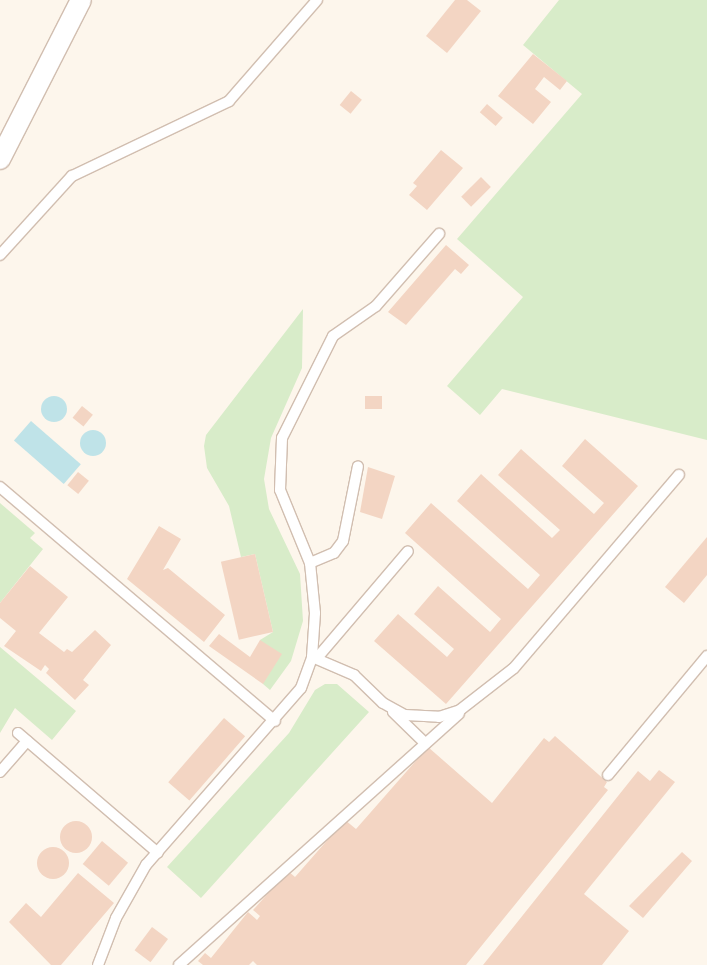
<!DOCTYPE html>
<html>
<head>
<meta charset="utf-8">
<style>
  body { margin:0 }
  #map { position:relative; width:707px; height:965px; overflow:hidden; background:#fdf6ec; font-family:Jost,sans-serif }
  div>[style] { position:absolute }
  .green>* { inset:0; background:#d8ecc9 }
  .water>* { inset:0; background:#bfe3e8; transform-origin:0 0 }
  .round { border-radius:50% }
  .building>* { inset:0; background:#f3d5c3; transform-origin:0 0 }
  .roads { filter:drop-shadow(1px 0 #d1beb0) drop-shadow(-1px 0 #d1beb0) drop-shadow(0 1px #d1beb0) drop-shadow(0 -1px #d1beb0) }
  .service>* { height:10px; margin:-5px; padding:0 5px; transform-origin:5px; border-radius:5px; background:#fff }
  .minor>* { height:20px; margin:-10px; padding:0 10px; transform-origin:10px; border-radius:10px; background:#fff }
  span { translate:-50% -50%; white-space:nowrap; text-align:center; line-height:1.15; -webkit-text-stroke:4.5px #fffaf3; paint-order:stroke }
</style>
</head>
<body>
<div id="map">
  <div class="green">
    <i style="clip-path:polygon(559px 0,707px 0,707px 440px,502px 389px,480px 415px,447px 386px,523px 297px,457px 239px,582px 94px,523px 45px)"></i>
    <i style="clip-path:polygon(303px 309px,302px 368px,271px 438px,264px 479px,269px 509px,300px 574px,303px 621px,291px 661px,270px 690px,263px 684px,260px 640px,273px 632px,255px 554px,241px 557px,229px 506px,207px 468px,204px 446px,206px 435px)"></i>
    <i style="clip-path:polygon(0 503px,35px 533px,30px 538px,43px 549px,0 603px)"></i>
    <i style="clip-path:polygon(0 647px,76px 711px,52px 740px,15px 708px,0 733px)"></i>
    <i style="clip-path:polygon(325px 684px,337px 684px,369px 712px,201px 898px,167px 867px,289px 733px,315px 690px)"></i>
  </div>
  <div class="water">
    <i class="round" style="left:41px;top:396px;width:26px;height:26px"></i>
    <i style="left:31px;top:421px;width:66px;height:26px;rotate:41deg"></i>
    <i class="round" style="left:80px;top:430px;width:26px;height:26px"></i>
  </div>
  <div class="building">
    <i style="clip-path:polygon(455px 0,467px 0,481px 11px,447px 53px,426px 36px)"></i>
    <i style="clip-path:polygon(533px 54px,567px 81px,560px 90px,544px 77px,535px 89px,551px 102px,533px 124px,498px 96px)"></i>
    <i style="left:351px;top:91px;width:14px;height:18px;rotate:39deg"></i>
    <i style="left:487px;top:104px;width:21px;height:11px;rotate:41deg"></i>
    <i style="clip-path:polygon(441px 150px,463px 168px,427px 210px,409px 195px,417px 186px,413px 183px)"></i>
    <i style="left:481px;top:177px;width:14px;height:28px;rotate:45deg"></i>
    <i style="clip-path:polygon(446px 245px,469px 265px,461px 274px,455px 269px,406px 325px,388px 312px)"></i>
    <i style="left:365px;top:396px;width:17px;height:13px"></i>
    <i style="left:82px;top:406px;width:14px;height:15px;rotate:39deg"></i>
    <i style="clip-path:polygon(585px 439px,638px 486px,446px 704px,374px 641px,398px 614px,447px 657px,454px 649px,414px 614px,438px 586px,490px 632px,501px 619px,405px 533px,431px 503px,528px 589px,540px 575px,457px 501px,481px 474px,552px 538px,560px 530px,498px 475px,521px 449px,594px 514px,604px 503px,562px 466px)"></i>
    <i style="clip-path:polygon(368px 467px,395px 476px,382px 519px,360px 512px)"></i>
    <i style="left:78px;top:472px;width:14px;height:17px;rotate:39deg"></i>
    <i style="clip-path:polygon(159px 526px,181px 539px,163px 570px,168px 568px,225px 615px,204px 642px,127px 579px)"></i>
    <i style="clip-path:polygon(707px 537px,707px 575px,684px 603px,665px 587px)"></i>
    <i style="left:255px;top:554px;width:80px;height:35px;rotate:77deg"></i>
    <i style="clip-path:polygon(30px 566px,68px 597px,39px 633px,64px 652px,67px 649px,72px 652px,95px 630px,111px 645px,83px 680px,89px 685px,75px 700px,46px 673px,49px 669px,45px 665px,41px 671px,4px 646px,16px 631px,0 618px,0 603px)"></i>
    <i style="clip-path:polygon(219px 634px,250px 657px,260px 640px,282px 654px,263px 684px,209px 646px)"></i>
    <i style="left:224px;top:718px;width:28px;height:85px;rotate:41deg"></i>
    <i style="clip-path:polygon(555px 736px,607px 782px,604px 787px,608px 790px,466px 965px,257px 965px,253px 961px,249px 965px,203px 965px,198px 961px,205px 953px,211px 958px,248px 912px,257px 920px,260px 916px,253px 910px,288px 871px,295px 877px,345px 820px,356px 829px,428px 747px,492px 803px,544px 738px,549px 742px)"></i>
    <i style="clip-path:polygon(659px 770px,675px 782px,584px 894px,629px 931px,602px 965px,483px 965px,638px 771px,650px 781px)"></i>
    <i class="round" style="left:60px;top:821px;width:32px;height:32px"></i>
    <i style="left:102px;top:841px;width:34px;height:30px;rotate:40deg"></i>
    <i class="round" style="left:37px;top:847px;width:32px;height:32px"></i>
    <i style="clip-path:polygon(682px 852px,692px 861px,643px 918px,629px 906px)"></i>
    <i style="clip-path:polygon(78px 873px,114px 903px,61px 965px,51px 965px,9px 922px,26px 903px,41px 917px)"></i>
    <i style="left:152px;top:927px;width:20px;height:29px;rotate:37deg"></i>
  </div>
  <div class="roads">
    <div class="service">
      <i style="left:0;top:255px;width:107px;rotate:-47.7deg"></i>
      <i style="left:72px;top:176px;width:174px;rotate:-25.5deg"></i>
      <i style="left:229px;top:101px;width:134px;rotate:-48.9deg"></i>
      <i style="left:0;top:487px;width:361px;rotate:40.4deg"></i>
      <i style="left:310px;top:563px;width:26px;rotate:-23deg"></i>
      <i style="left:334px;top:553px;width:15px;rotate:-53deg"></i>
      <i style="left:343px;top:541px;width:76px;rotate:-78.7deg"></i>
      <i style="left:312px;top:657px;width:46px;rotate:23.2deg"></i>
      <i style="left:354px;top:675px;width:40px;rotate:44deg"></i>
      <i style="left:383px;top:703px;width:25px;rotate:29deg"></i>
      <i style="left:405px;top:715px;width:34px;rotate:3deg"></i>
      <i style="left:439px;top:717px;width:22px;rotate:-18deg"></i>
      <i style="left:460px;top:710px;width:68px;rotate:-37.9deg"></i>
      <i style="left:514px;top:668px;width:254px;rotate:-49.5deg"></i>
      <i style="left:317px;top:658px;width:140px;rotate:-49.6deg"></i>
      <i style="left:393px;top:712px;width:45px;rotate:44.1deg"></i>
      <i style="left:18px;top:733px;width:184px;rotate:40.6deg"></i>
      <i style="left:0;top:772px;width:41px;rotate:-48.9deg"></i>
      <i style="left:608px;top:775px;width:155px;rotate:-50.2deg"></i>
      <i style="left:98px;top:965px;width:50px;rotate:-69deg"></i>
      <i style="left:116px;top:918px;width:61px;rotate:-60.5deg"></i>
      <i style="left:146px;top:865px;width:235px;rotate:-48.8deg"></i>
      <i style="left:301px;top:688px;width:33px;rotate:-70deg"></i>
      <i style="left:312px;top:657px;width:44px;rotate:-86.1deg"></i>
      <i style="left:315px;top:613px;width:50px;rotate:-95.7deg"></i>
      <i style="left:310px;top:563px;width:79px;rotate:-112.3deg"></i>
      <i style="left:280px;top:490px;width:52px;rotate:-87.8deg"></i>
      <i style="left:282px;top:438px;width:114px;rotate:-63.4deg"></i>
      <i style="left:333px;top:336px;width:52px;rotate:-34.9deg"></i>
      <i style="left:376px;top:306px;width:96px;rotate:-48.8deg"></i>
      <i style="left:179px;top:965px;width:376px;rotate:-41.9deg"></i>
    </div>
    <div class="minor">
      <i style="left:0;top:159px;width:178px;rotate:-63deg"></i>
    </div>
  </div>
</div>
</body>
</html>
